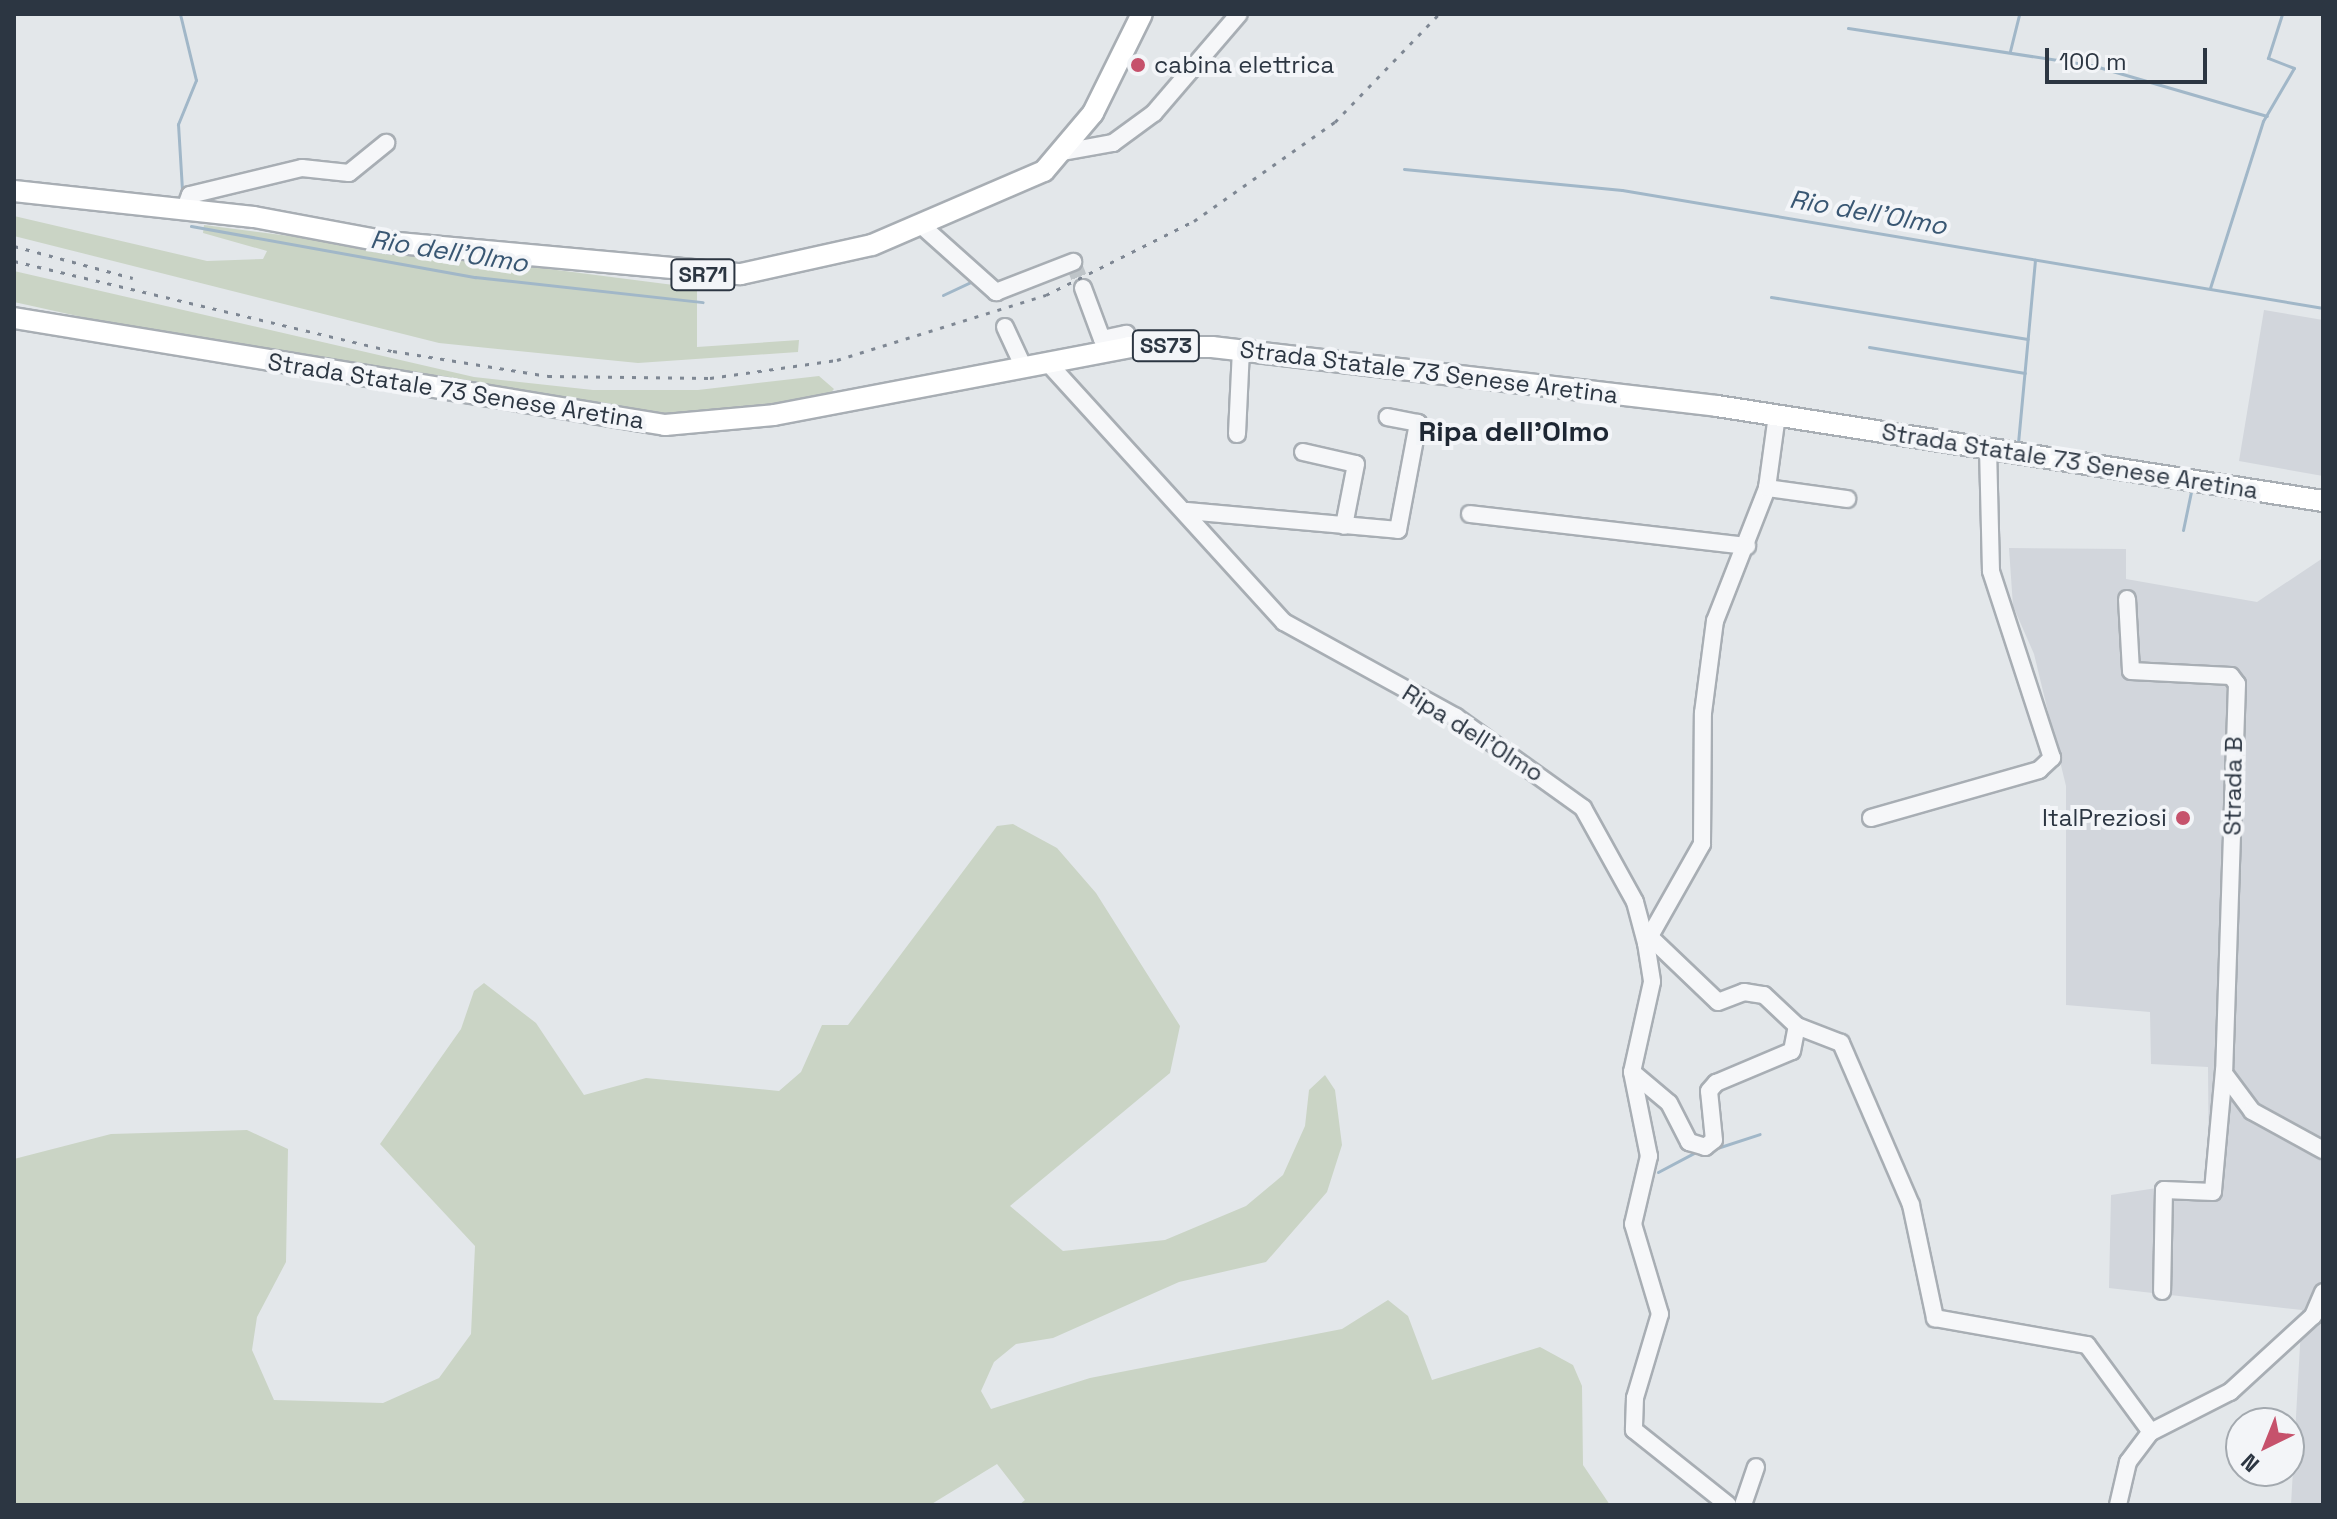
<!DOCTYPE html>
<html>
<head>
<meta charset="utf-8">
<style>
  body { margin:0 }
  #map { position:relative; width:2337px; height:1519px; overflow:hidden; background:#e3e7ea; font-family:"Space Grotesk",sans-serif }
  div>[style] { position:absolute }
  .built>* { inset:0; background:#d2d6dc }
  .green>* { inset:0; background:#cad4c5 }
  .stream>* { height:3px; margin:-1.5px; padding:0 1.5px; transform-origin:1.5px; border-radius:1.5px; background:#a1b7c8 }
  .minor-tunnel>* { height:16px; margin-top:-8px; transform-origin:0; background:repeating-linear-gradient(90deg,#bec4c8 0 16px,transparent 0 24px) }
  .roads { filter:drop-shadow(2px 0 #a8aeb4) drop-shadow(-2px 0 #a8aeb4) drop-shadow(0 2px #a8aeb4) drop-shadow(0 -2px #a8aeb4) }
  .minor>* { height:16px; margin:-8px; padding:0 8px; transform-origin:8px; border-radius:8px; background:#f6f7f9 }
  .major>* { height:20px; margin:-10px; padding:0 10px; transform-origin:10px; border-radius:10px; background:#fff }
  .rail>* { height:3px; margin-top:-1.5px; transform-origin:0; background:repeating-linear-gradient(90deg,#7e8793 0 4px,transparent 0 12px) }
  .dots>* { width:22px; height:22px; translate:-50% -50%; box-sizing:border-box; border:4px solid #f3f5f8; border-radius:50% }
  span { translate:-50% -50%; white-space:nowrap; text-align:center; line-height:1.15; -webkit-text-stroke:8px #f3f5f8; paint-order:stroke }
  .shield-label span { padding:2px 6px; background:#f3f5f8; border:2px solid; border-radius:6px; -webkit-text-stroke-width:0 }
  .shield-label { font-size:22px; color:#2c3642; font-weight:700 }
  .poi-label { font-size:24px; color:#2c3642 }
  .left { translate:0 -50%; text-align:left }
  .right { translate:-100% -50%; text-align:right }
  .street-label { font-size:24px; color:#2c3642 }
  .water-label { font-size:26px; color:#395773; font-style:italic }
  .quarter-label { font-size:28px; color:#1e2733; font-weight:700 }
  .frame { position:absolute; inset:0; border:16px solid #2c3642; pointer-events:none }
  .north { position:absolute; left:2225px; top:1407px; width:80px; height:80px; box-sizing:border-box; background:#f3f5f8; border:2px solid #a3a9af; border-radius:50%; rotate:223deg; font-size:22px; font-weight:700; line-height:32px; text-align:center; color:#2c3642 }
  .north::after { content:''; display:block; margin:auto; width:28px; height:36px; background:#c6526c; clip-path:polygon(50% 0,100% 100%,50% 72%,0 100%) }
  .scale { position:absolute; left:2045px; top:48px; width:162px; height:36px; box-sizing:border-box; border:4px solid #2c3642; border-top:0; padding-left:10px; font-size:24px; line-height:28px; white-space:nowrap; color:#2c3642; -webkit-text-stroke:6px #f3f5f8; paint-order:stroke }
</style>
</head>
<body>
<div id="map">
  <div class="built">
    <i style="clip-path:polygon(2264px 310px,2323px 320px,2323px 476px,2239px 461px)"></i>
    <i style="clip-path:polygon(2009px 548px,2126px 549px,2126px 579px,2257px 602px,2323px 558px,2323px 1505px,2291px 1505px,2302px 1310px,2109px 1288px,2111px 1195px,2209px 1180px,2208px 1067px,2151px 1064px,2150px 1012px,2066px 1005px,2066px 786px,2034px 654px,2013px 606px)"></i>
  </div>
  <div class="green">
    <i style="clip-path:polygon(14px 216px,207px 261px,263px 259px,267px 251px,203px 233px,204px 225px,697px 288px,697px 347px,799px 340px,798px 352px,638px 363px,439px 343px,14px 236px)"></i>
    <i style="clip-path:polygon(14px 271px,474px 377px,593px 390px,698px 390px,819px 376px,834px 389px,826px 398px,771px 406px,691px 414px,617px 411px,168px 336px,14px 302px)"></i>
    <i style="clip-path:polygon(1013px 824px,1057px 848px,1096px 893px,1180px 1026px,1170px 1073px,1010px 1206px,1063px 1251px,1165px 1240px,1246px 1206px,1283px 1175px,1305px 1126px,1309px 1090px,1325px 1075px,1335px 1090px,1342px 1145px,1327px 1192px,1266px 1262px,1179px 1282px,1053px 1338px,1016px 1344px,994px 1362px,981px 1391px,991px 1409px,1090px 1378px,1342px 1329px,1388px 1300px,1408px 1316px,1432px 1380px,1540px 1347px,1573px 1365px,1582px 1386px,1583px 1465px,1610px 1505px,1019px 1505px,1025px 1500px,997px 1464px,930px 1505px,14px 1505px,14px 1159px,111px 1134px,247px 1130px,288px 1149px,286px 1262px,257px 1317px,252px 1350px,274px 1400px,383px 1403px,439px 1378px,471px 1334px,475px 1246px,380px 1144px,461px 1029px,474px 991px,484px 983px,536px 1023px,584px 1095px,646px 1078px,779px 1091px,801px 1072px,822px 1025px,848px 1025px,997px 826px)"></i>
  </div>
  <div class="stream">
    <i style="left:180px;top:14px;width:68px;rotate:76.4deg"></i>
    <i style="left:196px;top:80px;width:48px;rotate:112.2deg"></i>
    <i style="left:178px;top:124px;width:66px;rotate:86.5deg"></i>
    <i style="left:1848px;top:28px;width:250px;rotate:8.7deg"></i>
    <i style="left:2095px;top:66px;width:179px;rotate:16.2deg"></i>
    <i style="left:2010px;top:51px;width:38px;rotate:-76deg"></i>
    <i style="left:1404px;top:169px;width:219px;rotate:5.5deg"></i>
    <i style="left:1622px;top:190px;width:711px;rotate:9.56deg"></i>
    <i style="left:191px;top:226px;width:289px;rotate:10.2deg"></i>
    <i style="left:475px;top:277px;width:229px;rotate:6.3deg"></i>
    <i style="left:2210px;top:288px;width:175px;rotate:-72.4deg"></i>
    <i style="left:2263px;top:121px;width:61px;rotate:-59.7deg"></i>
    <i style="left:2294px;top:68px;width:28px;rotate:-159deg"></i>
    <i style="left:2268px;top:58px;width:46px;rotate:-72.3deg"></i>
    <i style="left:943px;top:295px;width:35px;rotate:-25deg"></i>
    <i style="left:1771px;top:297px;width:260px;rotate:9.3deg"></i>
    <i style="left:1869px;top:347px;width:158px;rotate:9.5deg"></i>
    <i style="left:2018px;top:443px;width:184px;rotate:-84.7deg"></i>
    <i style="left:2183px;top:530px;width:44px;rotate:-78.2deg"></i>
    <i style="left:1714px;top:1149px;width:48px;rotate:-18.1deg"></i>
    <i style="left:1658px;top:1172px;width:43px;rotate:-27.8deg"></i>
  </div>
  <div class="minor-tunnel">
    <i style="left:1073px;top:262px;width:28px;rotate:69deg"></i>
  </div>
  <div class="roads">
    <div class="minor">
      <i style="left:1063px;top:152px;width:51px;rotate:-10.2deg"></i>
      <i style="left:1113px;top:143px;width:51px;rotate:-36.2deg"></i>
      <i style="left:1154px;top:113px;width:130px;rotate:-49.4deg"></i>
      <i style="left:185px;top:208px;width:14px;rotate:-69deg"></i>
      <i style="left:190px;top:195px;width:115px;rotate:-13.6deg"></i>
      <i style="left:302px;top:168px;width:47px;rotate:6.1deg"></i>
      <i style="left:349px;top:173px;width:48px;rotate:-39deg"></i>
      <i style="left:921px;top:225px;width:101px;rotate:41.8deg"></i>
      <i style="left:996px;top:292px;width:83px;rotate:-21.3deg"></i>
      <i style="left:1083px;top:288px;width:54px;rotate:69.6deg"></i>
      <i style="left:1102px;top:339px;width:25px;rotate:-12deg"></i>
      <i style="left:1126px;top:334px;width:13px;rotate:77deg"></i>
      <i style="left:1005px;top:327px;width:45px;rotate:65.1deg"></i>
      <i style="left:1049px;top:364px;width:349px;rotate:47.7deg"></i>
      <i style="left:1284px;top:622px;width:196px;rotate:28.9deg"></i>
      <i style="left:1456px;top:717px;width:156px;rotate:35.6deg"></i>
      <i style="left:1583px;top:808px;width:107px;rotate:61deg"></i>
      <i style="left:1635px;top:902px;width:42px;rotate:75deg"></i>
      <i style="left:1646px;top:943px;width:114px;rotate:-60.5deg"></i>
      <i style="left:1702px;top:844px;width:131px;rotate:-89.6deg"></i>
      <i style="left:1703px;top:713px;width:93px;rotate:-82.6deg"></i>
      <i style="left:1715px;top:621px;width:143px;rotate:-68.6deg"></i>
      <i style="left:1767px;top:488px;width:74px;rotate:-82.2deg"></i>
      <i style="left:1237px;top:434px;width:84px;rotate:-87.3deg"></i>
      <i style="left:1303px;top:452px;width:54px;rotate:12.8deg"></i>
      <i style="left:1356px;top:464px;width:63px;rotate:101deg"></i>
      <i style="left:1767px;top:488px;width:81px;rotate:7.8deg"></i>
      <i style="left:1187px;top:511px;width:212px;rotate:5.1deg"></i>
      <i style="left:1398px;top:530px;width:109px;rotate:-79.4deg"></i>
      <i style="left:1418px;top:423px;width:31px;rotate:-169deg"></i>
      <i style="left:1470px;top:514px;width:279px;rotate:6.6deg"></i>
      <i style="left:2127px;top:599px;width:72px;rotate:86.8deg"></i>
      <i style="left:2131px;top:671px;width:100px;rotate:2.9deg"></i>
      <i style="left:2231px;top:676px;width:10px;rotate:53deg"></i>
      <i style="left:2237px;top:684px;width:386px;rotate:91.9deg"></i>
      <i style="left:2224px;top:1070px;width:122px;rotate:95.2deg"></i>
      <i style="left:2213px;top:1192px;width:49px;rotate:-177.7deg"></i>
      <i style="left:2164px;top:1190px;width:101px;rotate:91.1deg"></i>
      <i style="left:1871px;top:818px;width:175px;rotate:-15.9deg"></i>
      <i style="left:2039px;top:770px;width:18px;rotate:-43deg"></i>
      <i style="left:2052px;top:758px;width:197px;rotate:-108.1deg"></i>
      <i style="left:1991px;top:571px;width:123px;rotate:-91.4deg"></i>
      <i style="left:1649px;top:936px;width:95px;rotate:43.7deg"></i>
      <i style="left:1718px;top:1002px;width:28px;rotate:-21deg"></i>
      <i style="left:1744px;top:992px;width:20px;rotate:9deg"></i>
      <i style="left:1764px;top:995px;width:45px;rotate:43.2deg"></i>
      <i style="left:1646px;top:943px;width:39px;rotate:81deg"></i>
      <i style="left:1652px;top:982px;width:92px;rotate:102.5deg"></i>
      <i style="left:1632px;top:1072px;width:48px;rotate:40deg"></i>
      <i style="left:1669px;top:1103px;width:44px;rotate:62.9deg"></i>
      <i style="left:1689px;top:1142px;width:17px;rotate:17deg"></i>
      <i style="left:1705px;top:1147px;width:11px;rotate:-38deg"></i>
      <i style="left:1714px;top:1140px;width:49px;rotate:-95.8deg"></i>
      <i style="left:1709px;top:1091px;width:11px;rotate:-49deg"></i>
      <i style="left:1716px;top:1083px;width:82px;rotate:-22.8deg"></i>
      <i style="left:1792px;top:1051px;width:25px;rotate:-79deg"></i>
      <i style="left:1797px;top:1026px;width:47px;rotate:21.1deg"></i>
      <i style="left:1841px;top:1043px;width:176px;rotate:66.6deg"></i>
      <i style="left:1911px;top:1205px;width:116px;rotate:78deg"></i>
      <i style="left:1935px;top:1318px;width:154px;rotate:10.1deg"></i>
      <i style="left:2087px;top:1345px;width:108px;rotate:53.7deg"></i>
      <i style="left:1632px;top:1072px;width:86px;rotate:78.6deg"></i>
      <i style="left:1649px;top:1156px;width:70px;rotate:103.2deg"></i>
      <i style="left:1633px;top:1224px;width:94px;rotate:73.3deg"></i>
      <i style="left:1660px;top:1314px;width:88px;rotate:106.6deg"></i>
      <i style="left:1635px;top:1398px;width:32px;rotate:92deg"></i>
      <i style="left:1634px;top:1430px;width:120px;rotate:38.6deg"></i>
      <i style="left:2226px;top:1076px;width:44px;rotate:53.4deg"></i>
      <i style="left:2252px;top:1111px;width:81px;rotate:28.8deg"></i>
      <i style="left:1743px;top:1505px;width:40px;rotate:-71.1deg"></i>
      <i style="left:2118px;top:1505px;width:44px;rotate:-76.9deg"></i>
      <i style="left:2128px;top:1462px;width:38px;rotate:-53deg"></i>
      <i style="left:2151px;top:1432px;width:89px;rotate:-26.9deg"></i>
      <i style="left:2230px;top:1392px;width:113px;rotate:-42.5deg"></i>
      <i style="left:2313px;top:1316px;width:26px;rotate:-67deg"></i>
    </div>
    <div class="major">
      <i style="left:14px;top:191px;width:241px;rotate:6.2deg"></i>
      <i style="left:254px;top:217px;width:135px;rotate:10.6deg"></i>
      <i style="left:387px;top:242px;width:355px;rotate:5.2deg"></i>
      <i style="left:741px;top:274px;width:134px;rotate:-12.5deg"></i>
      <i style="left:872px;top:245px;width:187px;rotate:-23.3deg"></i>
      <i style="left:1044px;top:171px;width:76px;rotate:-49.8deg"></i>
      <i style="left:1093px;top:113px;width:110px;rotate:-63.7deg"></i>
      <i style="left:14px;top:318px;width:660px;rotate:9.33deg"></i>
      <i style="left:665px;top:425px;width:109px;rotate:-5.2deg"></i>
      <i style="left:774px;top:415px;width:361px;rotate:-10.8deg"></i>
      <i style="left:1129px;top:347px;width:83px"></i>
      <i style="left:1212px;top:347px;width:508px;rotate:6.66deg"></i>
      <i style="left:1717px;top:406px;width:613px;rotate:8.91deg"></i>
    </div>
  </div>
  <div class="rail">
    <i style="left:14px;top:246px;width:123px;rotate:15.1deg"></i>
    <i style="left:14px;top:261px;width:390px;rotate:13.4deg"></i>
    <i style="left:393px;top:351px;width:157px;rotate:9.2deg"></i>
    <i style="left:548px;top:376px;width:162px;rotate:0.7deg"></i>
    <i style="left:710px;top:378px;width:128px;rotate:-8.1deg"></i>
    <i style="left:837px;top:360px;width:219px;rotate:-17.3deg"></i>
    <i style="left:1046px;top:295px;width:165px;rotate:-26.6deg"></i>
    <i style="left:1194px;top:221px;width:172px;rotate:-35.1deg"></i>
    <i style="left:1335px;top:122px;width:150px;rotate:-46.1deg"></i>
  </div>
  <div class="dots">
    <i style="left:1138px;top:65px;background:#c6526c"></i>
    <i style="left:2183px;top:818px;background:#c6526c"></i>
  </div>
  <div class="shield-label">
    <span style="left:703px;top:275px">SR71</span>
    <span style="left:1166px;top:346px">SS73</span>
  </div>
  <div class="poi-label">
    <span class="left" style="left:1154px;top:65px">cabina elettrica</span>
    <span class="right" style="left:2167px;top:818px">ItalPreziosi</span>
  </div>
  <div class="street-label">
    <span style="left:1429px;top:372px;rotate:7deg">Strada Statale 73 Senese Aretina</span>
    <span style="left:456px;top:391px;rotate:9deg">Strada Statale 73 Senese Aretina</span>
    <span style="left:2070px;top:461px;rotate:9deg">Strada Statale 73 Senese Aretina</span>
    <span style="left:1473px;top:733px;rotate:32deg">Ripa dell'Olmo</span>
    <span style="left:2233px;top:786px;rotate:-89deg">Strada B</span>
  </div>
  <div class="water-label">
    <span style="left:1868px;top:213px;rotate:10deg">Rio dell'Olmo</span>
    <span style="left:449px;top:252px;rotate:9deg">Rio dell'Olmo</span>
  </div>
  <div class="quarter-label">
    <span style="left:1514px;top:431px">Ripa dell'Olmo</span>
  </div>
  <div class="frame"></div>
  <div class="north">N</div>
  <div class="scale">100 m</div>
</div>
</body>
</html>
